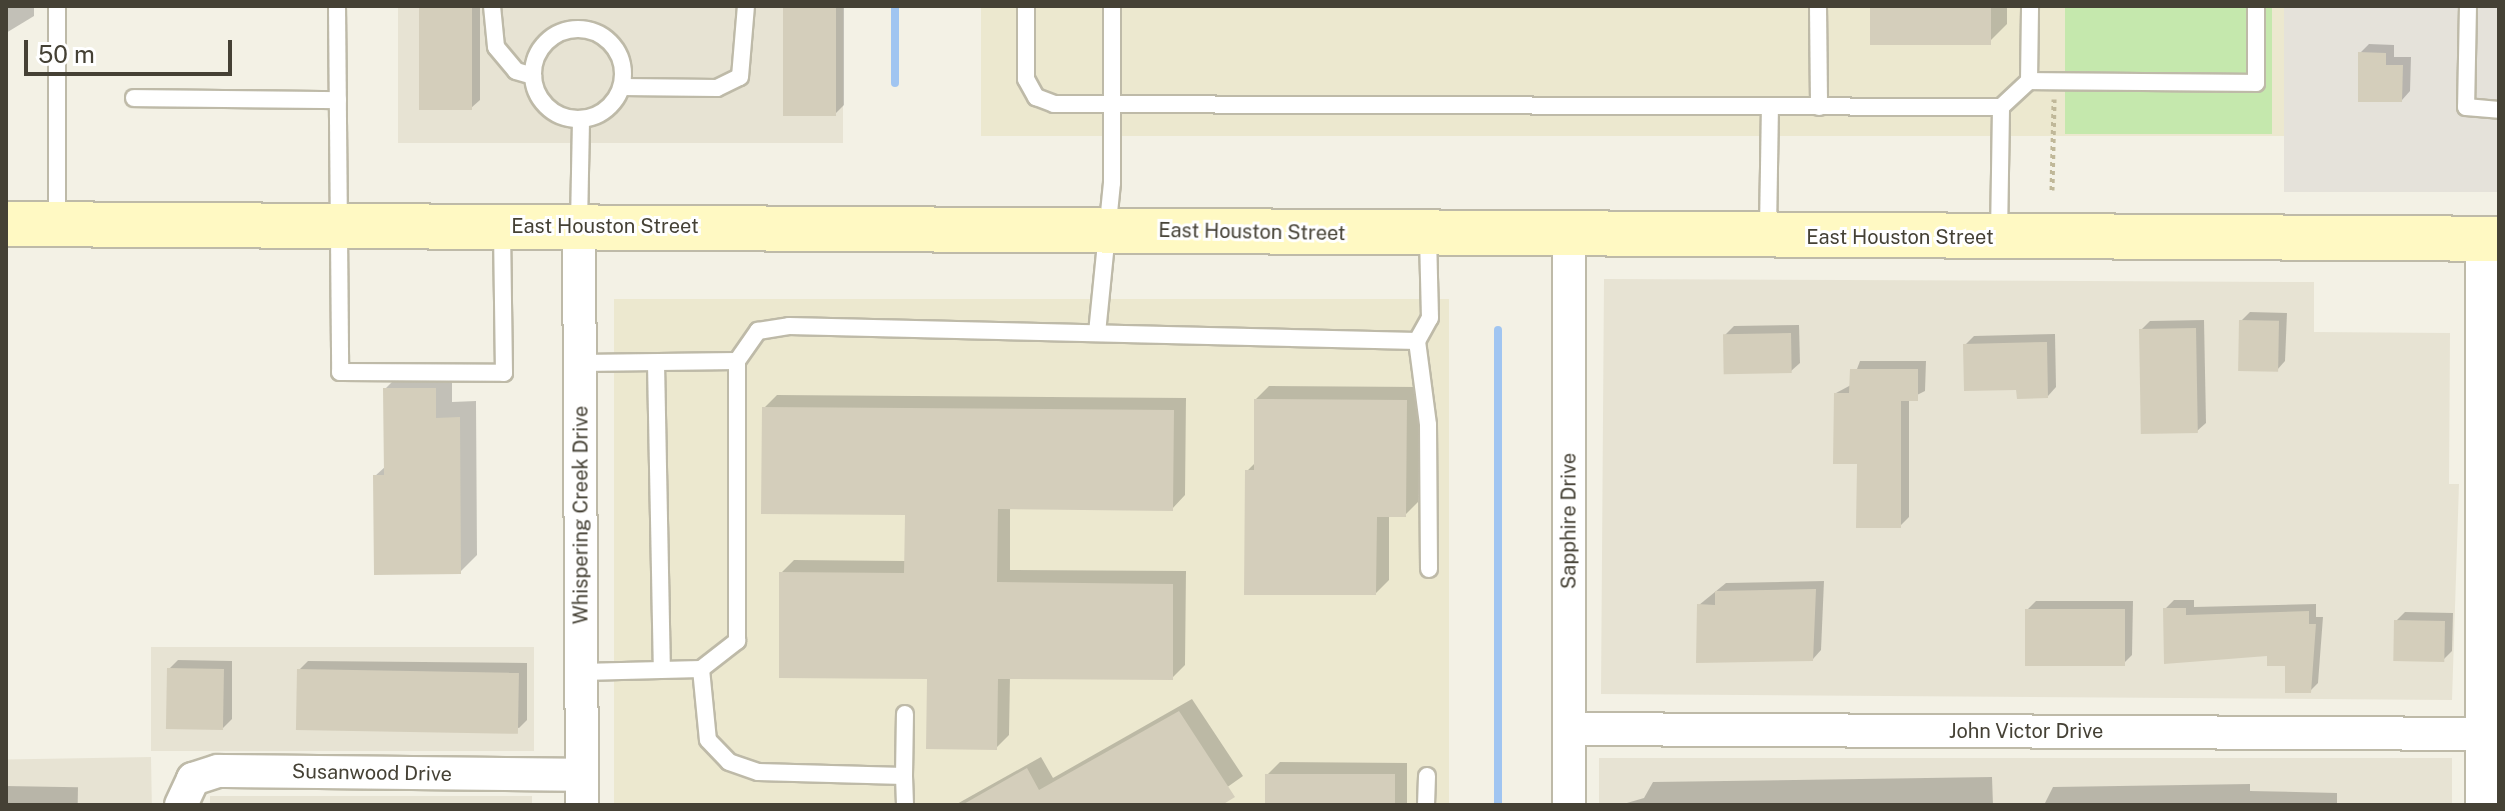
<!DOCTYPE html>
<html>
<head>
<meta charset="utf-8">
<style>
  body { margin:0 }
  #map { position:relative; width:2505px; height:811px; overflow:hidden; background:#f3f1e5; font-family:"Public Sans",sans-serif }
  div>[style] { position:absolute }
  .residential>* { inset:0; background:#e7e3d3; transform-origin:0 0 }
  .industrial>* { inset:0; background:#e5e2da; transform-origin:0 0 }
  .education>* { inset:0; background:#ece8cf; transform-origin:0 0 }
  .green>* { inset:0; background:#c5e8ad; transform-origin:0 0 }
  .shadow>* { inset:0; background:#0003; transform-origin:0 0 }
  .stream>* { height:8px; margin:-4px; padding:0 4px; transform-origin:4px; border-radius:4px; background:#a0c5f1 }
  .building>* { inset:0; background:#d4cebb; transform-origin:0 0 }
  .path>* { height:5px; margin-top:-2.5px; transform-origin:0; background:repeating-linear-gradient(90deg,#c0b899 0 4px,transparent 0 8px) }
  .roads { filter:drop-shadow(2px 0 #bebaa8) drop-shadow(-2px 0 #bebaa8) drop-shadow(0 2px #bebaa8) drop-shadow(0 -2px #bebaa8) }
  .lane>* { height:16px; margin:-8px; padding:0 8px; transform-origin:8px; border-radius:8px; background:#fff }
  .lane>.ring { margin:-8px; padding:0; box-sizing:content-box; background:none; border:16px solid #fff; border-radius:50% }
  .street>* { height:32px; margin:-16px; padding:0 16px; transform-origin:16px; border-radius:16px; background:#fff }
  .secondary>* { height:44px; margin:-22px; padding:0 22px; transform-origin:22px; border-radius:22px; background:#fff9c3 }
  span { translate:-50% -50%; white-space:nowrap; text-align:center; line-height:1.15; -webkit-text-stroke:6px #fff; paint-order:stroke }
  .street-label { font-size:20px; color:#454135 }
  .frame { position:absolute; inset:0; border:8px solid #454135; pointer-events:none }
  .scale { position:absolute; left:24px; top:40px; width:208px; height:36px; box-sizing:border-box; border:4px solid #454135; border-top:0; padding-left:10px; font-size:24px; line-height:28px; white-space:nowrap; color:#454135; -webkit-text-stroke:6px #fff; paint-order:stroke }
</style>
</head>
<body>
<div id="map">
  <div class="residential">
    <i style="left:398px;top:6px;width:445px;height:137px"></i>
    <i style="clip-path:polygon(1604px 279px,2314px 282px,2314px 332px,2450px 333px,2449px 484px,2459px 484px,2452px 700px,1601px 694px)"></i>
    <i style="left:151px;top:647px;width:383px;height:104px"></i>
    <i style="left:151px;top:757px;width:48px;height:145px;rotate:89deg"></i>
    <i style="left:1599px;top:758px;width:853px;height:47px"></i>
    <i style="left:210px;top:796px;width:322px;height:9px"></i>
  </div>
  <div class="industrial">
    <i style="left:2284px;top:6px;width:215px;height:186px"></i>
  </div>
  <div class="education">
    <i style="left:981px;top:6px;width:1303px;height:130px"></i>
    <i style="left:614px;top:299px;width:835px;height:506px"></i>
  </div>
  <div class="green">
    <i style="left:2065px;top:6px;width:207px;height:128px"></i>
  </div>
  <div class="shadow">
    <i style="clip-path:polygon(6px 6px,34px 6px,34px 16px,6px 33px)"></i>
    <i style="clip-path:polygon(421px 6px,480px 6px,480px 100px,471px 108px)"></i>
    <i style="clip-path:polygon(785px 6px,844px 6px,844px 105px,835px 114px)"></i>
    <i style="clip-path:polygon(1872px 6px,2007px 6px,2007px 24px,1990px 41px)"></i>
    <i style="clip-path:polygon(2369px 44px,2394px 45px,2394px 57px,2411px 57px,2410px 91px,2402px 100px,2360px 53px)"></i>
    <i style="clip-path:polygon(2250px 312px,2287px 313px,2285px 361px,2277px 370px,2241px 321px)"></i>
    <i style="clip-path:polygon(2204px 320px,2206px 423px,2197px 431px,2141px 330px,2150px 321px)"></i>
    <i style="clip-path:polygon(1799px 325px,1800px 363px,1791px 371px,1725px 335px,1734px 326px)"></i>
    <i style="clip-path:polygon(2055px 334px,2056px 387px,2048px 396px,2018px 388px,1965px 345px,1974px 336px)"></i>
    <i style="clip-path:polygon(1860px 361px,1926px 361px,1925px 391px,1909px 399px,1909px 517px,1900px 526px,1859px 462px,1836px 393px,1851px 385px)"></i>
    <i style="clip-path:polygon(452px 371px,452px 402px,476px 401px,477px 555px,460px 572px,375px 476px,386px 466px,385px 389px,402px 372px)"></i>
    <i style="clip-path:polygon(1269px 386px,1419px 387px,1418px 502px,1405px 515px,1389px 515px,1389px 580px,1376px 593px,1247px 471px,1256px 462px,1256px 399px)"></i>
    <i style="clip-path:polygon(777px 395px,1186px 398px,1185px 495px,1172px 509px,1010px 507px,1010px 570px,1186px 571px,1185px 665px,1172px 678px,1010px 677px,1009px 735px,996px 748px,929px 677px,781px 573px,794px 560px,906px 561px,907px 513px,764px 408px)"></i>
    <i style="clip-path:polygon(1824px 581px,1821px 650px,1813px 659px,1699px 605px,1726px 583px)"></i>
    <i style="clip-path:polygon(2174px 600px,2194px 600px,2194px 607px,2316px 604px,2316px 617px,2323px 617px,2318px 683px,2310px 691px,2287px 664px,2165px 609px)"></i>
    <i style="clip-path:polygon(2036px 601px,2133px 601px,2132px 655px,2123px 664px,2027px 610px)"></i>
    <i style="clip-path:polygon(2405px 612px,2453px 613px,2452px 651px,2443px 660px,2396px 621px)"></i>
    <i style="clip-path:polygon(178px 660px,232px 661px,232px 719px,223px 728px,169px 669px)"></i>
    <i style="clip-path:polygon(308px 661px,527px 663px,527px 720px,519px 728px,299px 670px)"></i>
    <i style="clip-path:polygon(1192px 699px,1243px 776px,1202px 805px,955px 805px,1041px 757px,1053px 778px)"></i>
    <i style="clip-path:polygon(1280px 762px,1407px 763px,1407px 805px,1266px 805px,1267px 775px)"></i>
    <i style="clip-path:polygon(1992px 777px,1993px 805px,1620px 805px,1644px 798px,1653px 782px)"></i>
    <i style="clip-path:polygon(2250px 784px,2250px 791px,2337px 793px,2337px 805px,2044px 805px,2053px 787px)"></i>
    <i style="left:6px;top:786px;width:72px;height:19px;rotate:1deg"></i>
    <i style="clip-path:polygon(400px 803px,400px 805px,352px 805px)"></i>
    <i style="left:234px;top:804px;width:54px;height:1px"></i>
  </div>
  <div class="stream">
    <i style="left:895px;top:83px;width:77px;rotate:-90deg"></i>
    <i style="left:1498px;top:805px;width:475px;rotate:-90deg"></i>
  </div>
  <div class="building">
    <i style="left:419px;top:6px;width:53px;height:104px"></i>
    <i style="left:783px;top:6px;width:53px;height:110px"></i>
    <i style="left:1870px;top:6px;width:121px;height:39px"></i>
    <i style="clip-path:polygon(2358px 52px,2386px 53px,2386px 65px,2403px 65px,2402px 102px,2358px 102px)"></i>
    <i style="left:2239px;top:320px;width:40px;height:51px;rotate:1deg"></i>
    <i style="left:2196px;top:328px;width:105px;height:57px;rotate:89deg"></i>
    <i style="left:1791px;top:333px;width:40px;height:68px;rotate:89deg"></i>
    <i style="clip-path:polygon(2047px 342px,2048px 398px,2017px 399px,2016px 390px,1964px 391px,1963px 344px)"></i>
    <i style="clip-path:polygon(1850px 369px,1918px 369px,1918px 401px,1901px 401px,1901px 528px,1856px 528px,1857px 464px,1833px 464px,1834px 393px,1849px 393px)"></i>
    <i style="clip-path:polygon(383px 388px,436px 388px,436px 418px,460px 417px,461px 574px,374px 575px,373px 475px,384px 475px)"></i>
    <i style="clip-path:polygon(1254px 399px,1407px 400px,1406px 517px,1377px 517px,1376px 595px,1244px 595px,1245px 470px,1254px 470px)"></i>
    <i style="clip-path:polygon(762px 407px,1174px 410px,1173px 511px,998px 509px,997px 582px,1173px 584px,1173px 680px,998px 679px,997px 750px,926px 749px,927px 679px,779px 678px,779px 572px,904px 573px,905px 515px,761px 514px)"></i>
    <i style="clip-path:polygon(1816px 589px,1813px 661px,1696px 663px,1697px 604px,1715px 605px,1715px 591px)"></i>
    <i style="clip-path:polygon(2163px 608px,2186px 608px,2186px 615px,2309px 611px,2309px 624px,2316px 624px,2311px 693px,2285px 693px,2285px 666px,2267px 666px,2267px 656px,2164px 664px)"></i>
    <i style="left:2025px;top:609px;width:100px;height:57px"></i>
    <i style="left:2394px;top:620px;width:51px;height:41px;rotate:1deg"></i>
    <i style="left:167px;top:668px;width:57px;height:61px;rotate:1deg"></i>
    <i style="left:297px;top:669px;width:222px;height:61px;rotate:1deg"></i>
    <i style="clip-path:polygon(1179px 711px,1235px 797px,1222px 805px,962px 805px,1027px 768px,1039px 790px)"></i>
    <i style="left:1265px;top:774px;width:130px;height:31px"></i>
  </div>
  <div class="path">
    <i style="left:2052px;top:190px;width:91px;rotate:-88.7deg"></i>
  </div>
  <div class="roads">
    <div class="lane">
      <i style="left:57px;top:6px;width:217px;rotate:90deg"></i>
      <i style="left:337px;top:6px;width:366px;rotate:89.5deg"></i>
      <i style="left:340px;top:372px;width:164px;rotate:0.3deg"></i>
      <i style="left:504px;top:373px;width:146px;rotate:-90.8deg"></i>
      <i style="left:492px;top:6px;width:41px;rotate:84.4deg"></i>
      <i style="left:496px;top:47px;width:31px;rotate:50deg"></i>
      <i style="left:516px;top:71px;width:18px;rotate:16deg"></i>
      <i style="left:1026px;top:6px;width:73px;rotate:90deg"></i>
      <i style="left:1026px;top:79px;width:21px;rotate:61deg"></i>
      <i style="left:1036px;top:97px;width:19px;rotate:21deg"></i>
      <i style="left:1054px;top:104px;width:947px;rotate:0.18deg"></i>
      <i style="left:1818px;top:6px;width:101px;rotate:89.4deg"></i>
      <i style="left:2468px;top:6px;width:101px;rotate:91.1deg"></i>
      <i style="left:2466px;top:107px;width:33px;rotate:5deg"></i>
      <i class="ring" style="left:533px;top:29px;width:74px;height:74px"></i>
      <i style="left:2029px;top:81px;width:75px;rotate:-89.2deg"></i>
      <i style="left:622px;top:87px;width:95px;rotate:0.6deg"></i>
      <i style="left:717px;top:88px;width:25px;rotate:-26deg"></i>
      <i style="left:740px;top:77px;width:71px;rotate:-85.2deg"></i>
      <i style="left:134px;top:98px;width:204px;rotate:0.6deg"></i>
      <i style="left:579px;top:225px;width:106px;rotate:-88.9deg"></i>
      <i style="left:1768px;top:231px;width:123px;rotate:-89.1deg"></i>
      <i style="left:1999px;top:236px;width:129px;rotate:-89.1deg"></i>
      <i style="left:2001px;top:107px;width:38px;rotate:-43deg"></i>
      <i style="left:2029px;top:81px;width:227px;rotate:0.5deg"></i>
      <i style="left:2256px;top:83px;width:77px;rotate:-90deg"></i>
      <i style="left:1097px;top:333px;width:151px;rotate:-84.3deg"></i>
      <i style="left:1112px;top:183px;width:177px;rotate:-90deg"></i>
      <i style="left:1417px;top:341px;width:85px;rotate:82.5deg"></i>
      <i style="left:1428px;top:425px;width:144px;rotate:89.6deg"></i>
      <i style="left:580px;top:363px;width:157px;rotate:-0.7deg"></i>
      <i style="left:656px;top:363px;width:306px;rotate:88.9deg"></i>
      <i style="left:701px;top:669px;width:71px;rotate:84.4deg"></i>
      <i style="left:708px;top:740px;width:30px;rotate:46deg"></i>
      <i style="left:729px;top:762px;width:31px;rotate:19deg"></i>
      <i style="left:758px;top:772px;width:146px;rotate:1.6deg"></i>
      <i style="left:904px;top:776px;width:62px;rotate:-89.1deg"></i>
      <i style="left:582px;top:672px;width:119px;rotate:-1.4deg"></i>
      <i style="left:701px;top:669px;width:46px;rotate:-37.9deg"></i>
      <i style="left:737px;top:641px;width:280px;rotate:-90deg"></i>
      <i style="left:737px;top:361px;width:37px;rotate:-55deg"></i>
      <i style="left:758px;top:331px;width:31px;rotate:-9deg"></i>
      <i style="left:789px;top:326px;width:628px;rotate:1.37deg"></i>
      <i style="left:1417px;top:341px;width:26px;rotate:-61deg"></i>
      <i style="left:1430px;top:318px;width:82px;rotate:-91.4deg"></i>
      <i style="left:904px;top:776px;width:29px;rotate:88deg"></i>
      <i style="left:1426px;top:805px;width:29px;rotate:-88deg"></i>
    </div>
    <div class="street">
      <i style="left:579px;top:226px;width:579px;rotate:89.7deg"></i>
      <i style="left:1569px;top:236px;width:569px;rotate:90deg"></i>
      <i style="left:1569px;top:729px;width:913px;rotate:0.31deg"></i>
      <i style="left:181px;top:805px;width:29px;rotate:-65deg"></i>
      <i style="left:193px;top:779px;width:26px;rotate:-18deg"></i>
      <i style="left:218px;top:771px;width:364px;rotate:0.6deg"></i>
      <i style="left:2482px;top:805px;width:566px;rotate:-90deg"></i>
    </div>
    <div class="secondary">
      <i style="left:6px;top:224px;width:2493px;rotate:0.34deg"></i>
    </div>
  </div>
  <div class="street-label">
    <span style="left:605px;top:226px">East Houston Street</span>
    <span style="left:1252px;top:232px;rotate:1deg">East Houston Street</span>
    <span style="left:1900px;top:237px">East Houston Street</span>
    <span style="left:581px;top:515px;rotate:-90deg">Whispering Creek Drive</span>
    <span style="left:1569px;top:521px;rotate:-90deg">Sapphire Drive</span>
    <span style="left:2026px;top:731px">John Victor Drive</span>
    <span style="left:372px;top:773px;rotate:1deg">Susanwood Drive</span>
  </div>
  <div class="frame"></div>
  <div class="scale">50 m</div>
</div>
</body>
</html>
